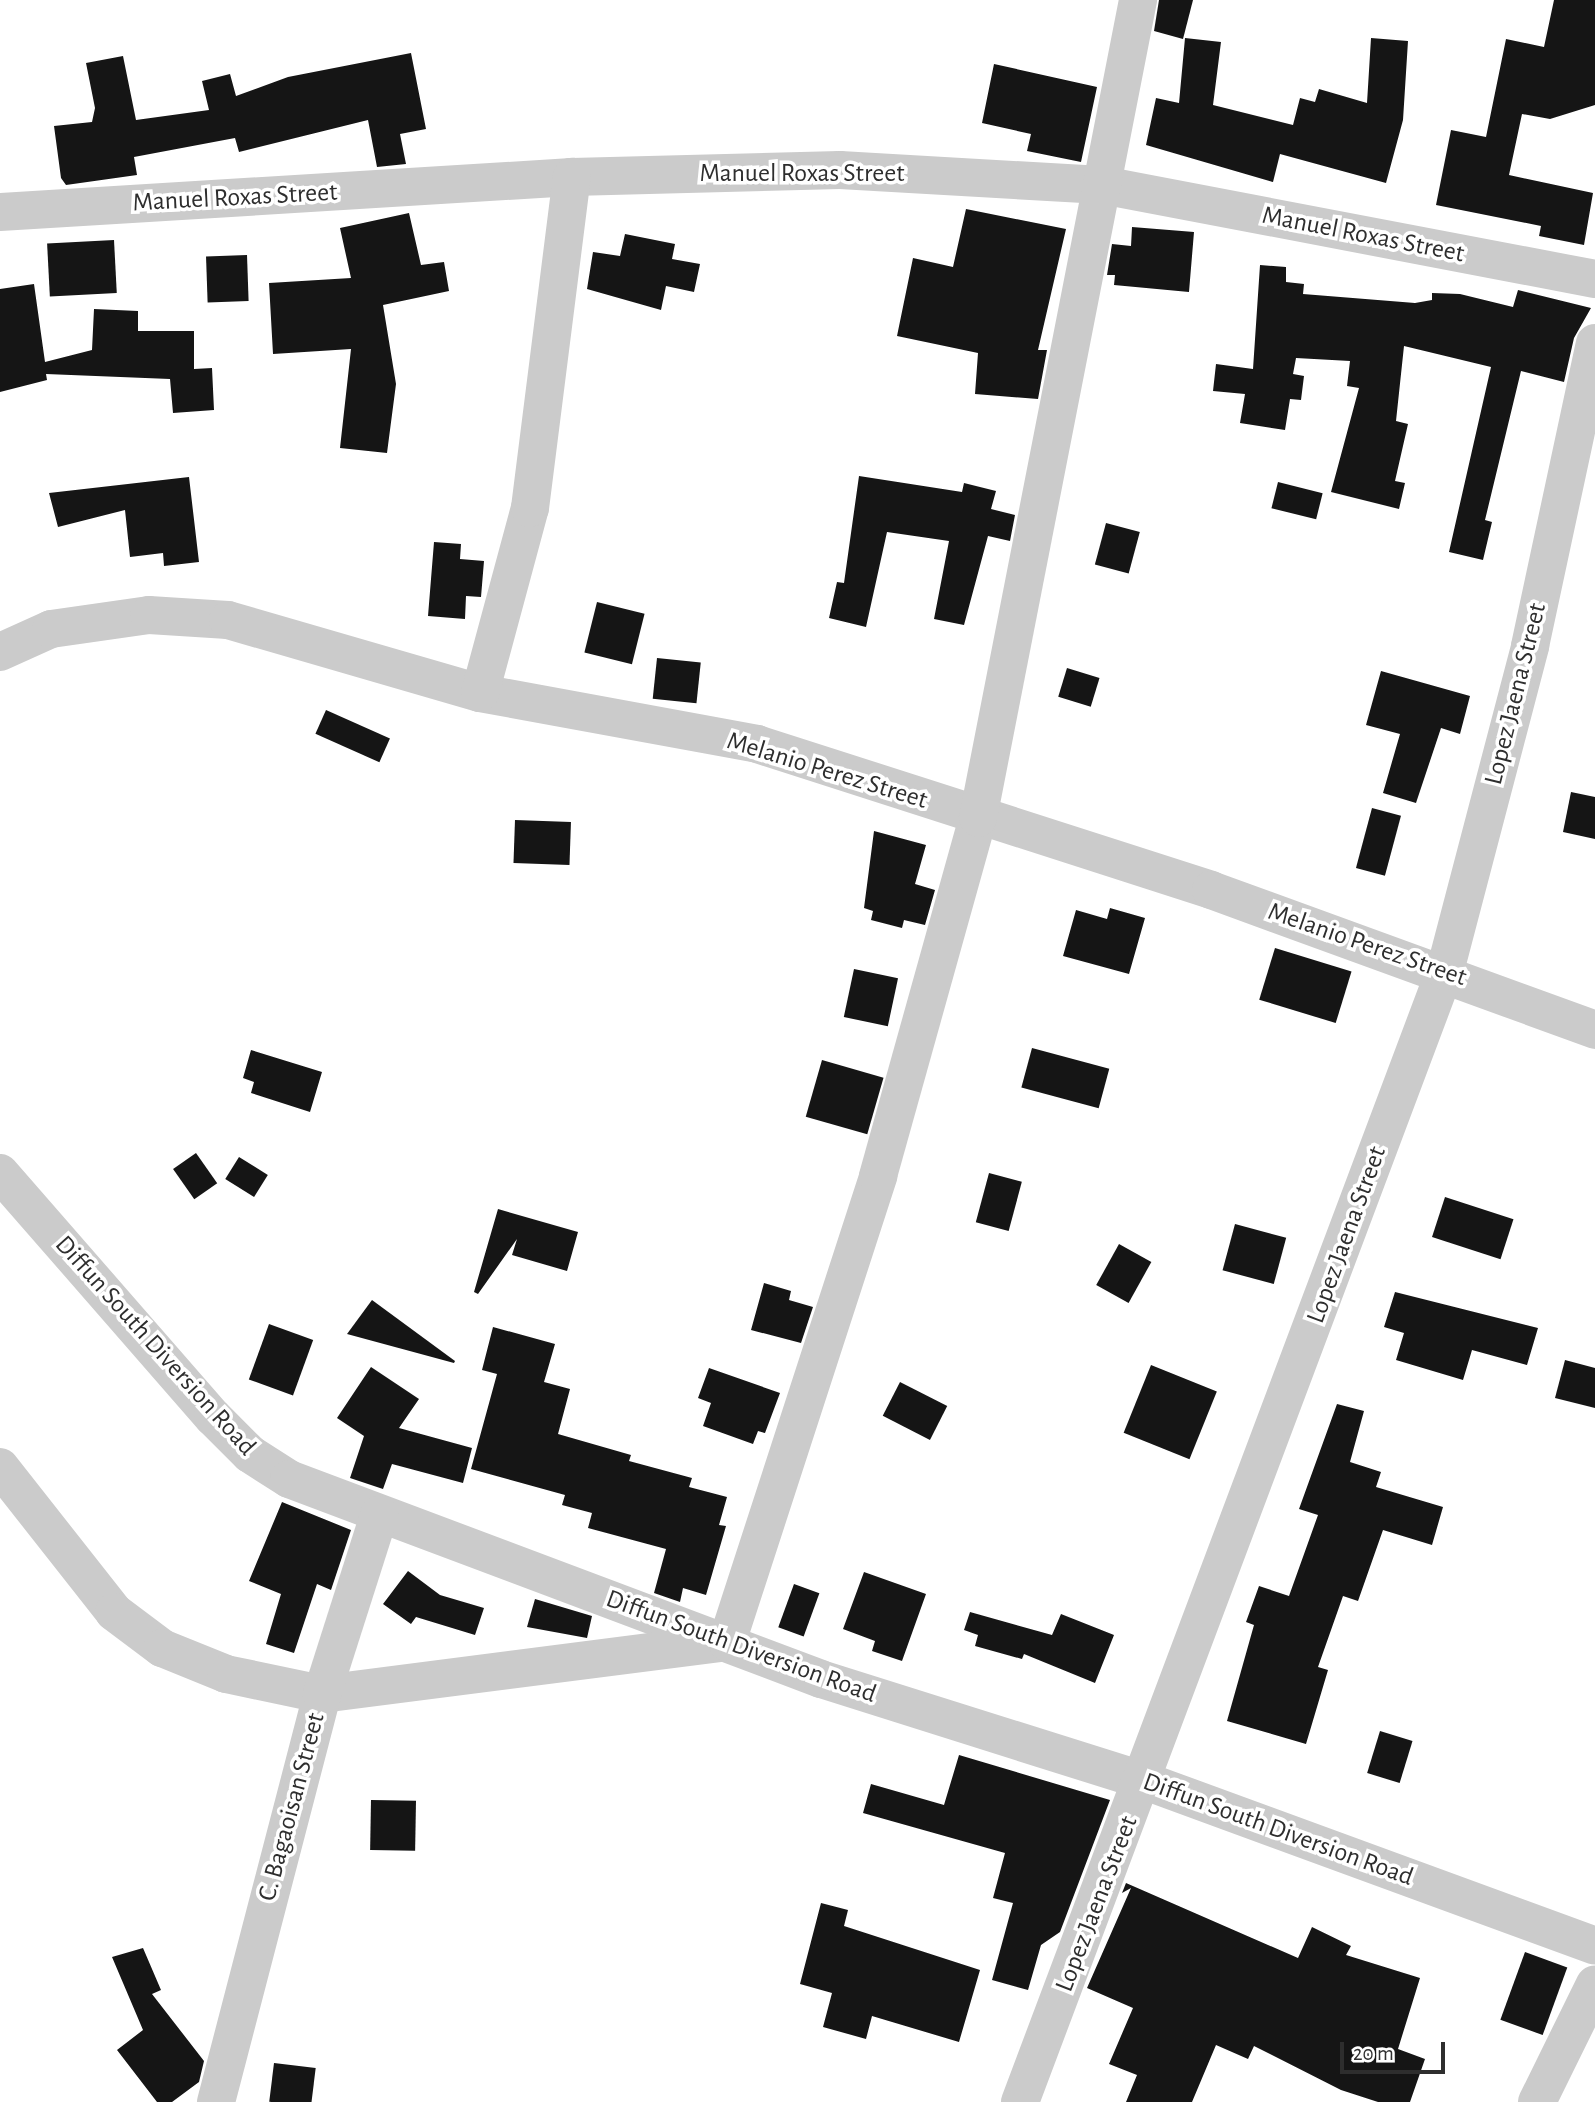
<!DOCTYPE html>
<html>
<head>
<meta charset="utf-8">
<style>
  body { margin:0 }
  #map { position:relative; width:1595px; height:2102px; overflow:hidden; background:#fff; font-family:"Alegreya Sans",sans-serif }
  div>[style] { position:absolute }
  .building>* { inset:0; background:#151515; transform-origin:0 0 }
  .minor>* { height:38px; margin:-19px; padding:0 19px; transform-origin:19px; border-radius:19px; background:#cbcbcb }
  span { translate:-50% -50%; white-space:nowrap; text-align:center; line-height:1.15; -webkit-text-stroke:7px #fff; paint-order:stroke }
  .street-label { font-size:26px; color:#2e2e2e }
  .scale { position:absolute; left:1340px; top:2042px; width:105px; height:32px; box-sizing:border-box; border:4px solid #2e2e2e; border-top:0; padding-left:9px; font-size:21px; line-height:24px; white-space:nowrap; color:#2e2e2e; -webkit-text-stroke:5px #fff; paint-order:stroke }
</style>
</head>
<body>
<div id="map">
  <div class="building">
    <i style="clip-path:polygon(1159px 0,1193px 0,1183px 39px,1154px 31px)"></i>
    <i style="clip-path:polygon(1554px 0,1595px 0,1595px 105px,1550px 119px,1522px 114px,1509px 175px,1593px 193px,1584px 245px,1539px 236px,1541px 226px,1436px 205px,1451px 130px,1486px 137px,1506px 39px,1544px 47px)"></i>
    <i style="clip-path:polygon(1185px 38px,1221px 42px,1213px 105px,1293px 125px,1300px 98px,1315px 102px,1319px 89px,1367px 103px,1371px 38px,1408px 41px,1403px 120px,1386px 183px,1280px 154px,1273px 182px,1146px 145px,1156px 98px,1179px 103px)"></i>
    <i style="clip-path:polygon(411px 53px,426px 129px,400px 134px,406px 164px,377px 167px,368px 120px,239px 152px,235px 138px,134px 157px,137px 175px,66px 185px,61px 178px,54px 126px,92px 122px,95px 108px,86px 63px,123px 56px,136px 120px,209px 110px,202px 81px,230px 74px,236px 96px,288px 77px)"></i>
    <i style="clip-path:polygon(994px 64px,1097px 87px,1081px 162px,1027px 151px,1031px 134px,982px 123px)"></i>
    <i style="clip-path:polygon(966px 209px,1066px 229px,1038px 350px,1047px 350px,1038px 399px,975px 394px,978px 353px,897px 336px,913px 258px,953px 267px)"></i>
    <i style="clip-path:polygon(409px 213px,421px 265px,444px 262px,449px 291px,383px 305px,396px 384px,387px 453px,340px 448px,351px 349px,273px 354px,269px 283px,351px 278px,340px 228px)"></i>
    <i style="clip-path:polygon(1132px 227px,1194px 232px,1189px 292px,1114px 285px,1115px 275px,1107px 275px,1112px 244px,1131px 246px)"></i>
    <i style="clip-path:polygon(625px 234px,675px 244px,672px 259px,700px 264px,694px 292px,666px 286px,661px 310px,587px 289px,593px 252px,620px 256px)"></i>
    <i style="left:114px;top:240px;width:53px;height:67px;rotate:87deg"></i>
    <i style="left:247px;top:255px;width:46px;height:41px;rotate:88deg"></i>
    <i style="clip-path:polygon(1260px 265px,1286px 267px,1286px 282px,1304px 284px,1303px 294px,1415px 303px,1432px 300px,1432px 293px,1460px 294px,1513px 307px,1518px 290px,1591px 308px,1574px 338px,1564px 382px,1521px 371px,1485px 520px,1492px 522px,1483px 560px,1449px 552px,1491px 367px,1404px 346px,1396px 421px,1408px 424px,1395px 481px,1405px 483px,1399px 509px,1331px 492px,1359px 388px,1347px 386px,1350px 361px,1296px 358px,1293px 374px,1304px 376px,1301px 400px,1290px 399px,1285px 430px,1240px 423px,1245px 394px,1213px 391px,1216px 364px,1253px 369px)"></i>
    <i style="clip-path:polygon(34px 284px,45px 362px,92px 350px,94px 309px,138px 311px,138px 331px,194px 331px,194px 369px,212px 368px,214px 410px,173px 413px,170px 379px,46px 374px,47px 380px,0 392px,0 289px)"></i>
    <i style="clip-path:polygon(859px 476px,962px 492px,964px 483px,996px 491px,991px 509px,1015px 515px,1010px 541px,988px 536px,964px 625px,934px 619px,949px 541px,887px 532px,866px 627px,829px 618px,837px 582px,844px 583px)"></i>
    <i style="clip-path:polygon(189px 477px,199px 562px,164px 566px,163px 553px,130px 557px,125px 510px,58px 527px,49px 493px)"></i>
    <i style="left:1278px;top:482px;width:46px;height:27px;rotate:14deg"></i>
    <i style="left:1106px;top:523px;width:35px;height:43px;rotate:15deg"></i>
    <i style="clip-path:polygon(434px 542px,461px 544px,460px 559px,484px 561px,481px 597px,466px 596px,465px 619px,428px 616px)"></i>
    <i style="left:597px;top:602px;width:49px;height:52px;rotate:14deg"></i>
    <i style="left:657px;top:658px;width:44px;height:41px;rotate:6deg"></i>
    <i style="left:1067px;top:668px;width:34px;height:30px;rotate:17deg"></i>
    <i style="clip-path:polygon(1381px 671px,1470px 696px,1460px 734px,1441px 728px,1416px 803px,1383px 793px,1400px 734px,1366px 725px)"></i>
    <i style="left:326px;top:710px;width:70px;height:26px;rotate:24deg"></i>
    <i style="clip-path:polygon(1571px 792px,1595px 797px,1595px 839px,1563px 832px)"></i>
    <i style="left:1372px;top:808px;width:30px;height:62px;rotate:15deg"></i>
    <i style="left:515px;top:820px;width:56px;height:43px;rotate:2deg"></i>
    <i style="clip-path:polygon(874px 831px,926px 845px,915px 884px,935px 890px,925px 925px,904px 920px,902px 928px,871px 920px,873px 911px,864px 908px)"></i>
    <i style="clip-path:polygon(1110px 908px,1145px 918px,1129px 974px,1063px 956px,1076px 910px,1107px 919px)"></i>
    <i style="left:1275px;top:948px;width:80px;height:54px;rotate:17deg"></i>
    <i style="left:854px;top:969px;width:45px;height:49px;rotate:12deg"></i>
    <i style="left:1032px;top:1048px;width:80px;height:41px;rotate:15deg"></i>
    <i style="clip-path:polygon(251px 1050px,322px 1072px,310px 1112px,251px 1093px,254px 1082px,243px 1078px)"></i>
    <i style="left:822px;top:1060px;width:64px;height:59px;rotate:16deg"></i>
    <i style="left:196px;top:1153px;width:37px;height:28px;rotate:55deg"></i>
    <i style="left:239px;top:1157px;width:34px;height:26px;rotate:32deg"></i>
    <i style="left:989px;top:1173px;width:34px;height:51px;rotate:15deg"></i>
    <i style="left:1445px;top:1197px;width:72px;height:42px;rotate:18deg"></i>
    <i style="clip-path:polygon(498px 1209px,578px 1232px,567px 1271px,512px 1255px,517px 1239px,478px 1294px,474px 1292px)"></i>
    <i style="left:1235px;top:1224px;width:53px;height:48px;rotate:15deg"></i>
    <i style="left:1119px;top:1244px;width:37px;height:47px;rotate:29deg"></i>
    <i style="clip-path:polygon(764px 1283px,791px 1291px,789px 1300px,813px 1307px,801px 1343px,751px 1330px)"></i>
    <i style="clip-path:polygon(1395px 1292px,1538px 1328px,1527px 1365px,1472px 1350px,1463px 1380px,1396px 1360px,1404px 1333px,1384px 1327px)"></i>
    <i style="clip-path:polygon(372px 1300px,455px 1361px,454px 1363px,347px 1334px)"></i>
    <i style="left:269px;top:1324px;width:47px;height:59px;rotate:20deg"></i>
    <i style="clip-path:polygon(493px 1327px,555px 1344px,544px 1382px,570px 1389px,558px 1434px,631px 1455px,629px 1461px,692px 1478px,689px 1487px,727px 1497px,719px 1525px,726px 1526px,706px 1595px,683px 1588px,680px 1602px,654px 1593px,666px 1549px,588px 1528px,592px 1513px,562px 1505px,565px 1495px,471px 1469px,497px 1374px,482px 1370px)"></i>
    <i style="clip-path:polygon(1565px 1360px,1595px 1368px,1595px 1408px,1555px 1398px)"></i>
    <i style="left:1151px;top:1365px;width:71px;height:73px;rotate:22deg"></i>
    <i style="clip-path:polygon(371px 1367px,419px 1399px,399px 1428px,472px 1448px,463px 1483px,392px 1464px,383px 1489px,350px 1478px,364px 1436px,337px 1418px)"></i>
    <i style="clip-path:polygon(709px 1368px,780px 1393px,765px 1433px,758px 1431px,753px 1444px,703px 1426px,711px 1403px,698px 1398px)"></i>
    <i style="left:900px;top:1382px;width:53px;height:38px;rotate:27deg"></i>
    <i style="clip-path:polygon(1337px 1404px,1364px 1411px,1350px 1462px,1381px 1472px,1376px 1487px,1443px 1507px,1432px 1545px,1383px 1530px,1358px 1601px,1343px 1596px,1318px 1667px,1328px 1670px,1306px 1744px,1227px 1721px,1254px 1625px,1246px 1622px,1259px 1586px,1289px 1596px,1318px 1515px,1299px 1509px)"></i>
    <i style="clip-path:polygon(282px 1502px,351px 1530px,331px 1590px,317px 1584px,294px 1653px,266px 1644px,281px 1594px,249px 1581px)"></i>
    <i style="clip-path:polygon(408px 1571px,440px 1595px,484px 1608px,475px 1635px,416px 1617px,411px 1624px,383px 1604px)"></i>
    <i style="clip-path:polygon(864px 1572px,926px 1594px,902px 1661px,872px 1651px,875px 1641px,843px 1629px)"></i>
    <i style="left:794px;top:1584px;width:27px;height:46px;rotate:20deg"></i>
    <i style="clip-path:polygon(535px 1599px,592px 1616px,587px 1638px,527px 1627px)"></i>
    <i style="clip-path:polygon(970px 1612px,1052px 1635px,1061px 1614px,1114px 1635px,1095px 1683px,1024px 1654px,1022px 1659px,975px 1646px,978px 1635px,964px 1630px)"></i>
    <i style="left:1380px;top:1731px;width:34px;height:44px;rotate:17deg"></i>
    <i style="clip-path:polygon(959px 1755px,1110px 1800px,1060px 1932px,1041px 1945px,1028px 1990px,992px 1980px,1013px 1903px,993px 1898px,1005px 1853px,863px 1813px,871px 1784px,944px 1805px)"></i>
    <i style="left:371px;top:1800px;width:45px;height:50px;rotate:1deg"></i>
    <i style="clip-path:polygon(1126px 1883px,1298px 1958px,1312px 1927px,1351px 1946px,1346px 1955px,1420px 1978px,1398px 2049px,1425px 2059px,1410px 2102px,1378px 2102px,1341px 2090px,1254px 2046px,1248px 2059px,1216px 2045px,1192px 2102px,1126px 2102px,1137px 2075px,1109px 2064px,1133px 2008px,1087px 1988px,1131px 1888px,1122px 1893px)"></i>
    <i style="clip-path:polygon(821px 1903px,848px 1910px,844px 1926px,980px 1970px,959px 2042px,872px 2016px,866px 2039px,823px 2027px,832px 1993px,800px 1984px)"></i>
    <i style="clip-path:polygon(143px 1948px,161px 1990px,152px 1994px,204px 2061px,199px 2082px,172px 2102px,157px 2102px,117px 2050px,143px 2030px,112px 1957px)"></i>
    <i style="left:1525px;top:1952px;width:45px;height:72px;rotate:20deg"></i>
    <i style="left:274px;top:2063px;width:42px;height:39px;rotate:7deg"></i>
  </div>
  <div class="minor">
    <i style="left:0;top:212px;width:573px;rotate:-3.5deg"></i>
    <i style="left:572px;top:177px;width:268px;rotate:-1.5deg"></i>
    <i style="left:840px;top:170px;width:262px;rotate:3.3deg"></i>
    <i style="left:1102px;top:185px;width:502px;rotate:10.79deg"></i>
    <i style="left:0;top:652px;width:56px;rotate:-24.3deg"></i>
    <i style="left:51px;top:629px;width:99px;rotate:-8.1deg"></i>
    <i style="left:149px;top:615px;width:79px;rotate:3.6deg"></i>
    <i style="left:228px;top:620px;width:262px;rotate:16.2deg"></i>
    <i style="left:480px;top:693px;width:282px;rotate:10.4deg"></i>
    <i style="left:757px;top:744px;width:477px;rotate:17.8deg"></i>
    <i style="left:1211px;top:890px;width:409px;rotate:20deg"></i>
    <i style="left:480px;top:693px;width:192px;rotate:-74.9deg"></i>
    <i style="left:530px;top:508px;width:334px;rotate:-82.8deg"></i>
    <i style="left:0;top:1173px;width:324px;rotate:48.9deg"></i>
    <i style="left:213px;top:1417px;width:52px;rotate:45deg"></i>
    <i style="left:250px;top:1454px;width:46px;rotate:32.7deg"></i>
    <i style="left:289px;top:1479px;width:568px;rotate:20.6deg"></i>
    <i style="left:821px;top:1679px;width:340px;rotate:17.5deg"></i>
    <i style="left:1145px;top:1781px;width:479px;rotate:20.1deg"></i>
    <i style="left:0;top:1467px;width:184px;rotate:51.8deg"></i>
    <i style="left:114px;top:1612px;width:60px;rotate:36.9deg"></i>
    <i style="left:162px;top:1648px;width:69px;rotate:22.1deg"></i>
    <i style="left:226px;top:1674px;width:98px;rotate:11.8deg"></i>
    <i style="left:322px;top:1694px;width:408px;rotate:-7.3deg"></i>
    <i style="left:727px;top:1642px;width:490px;rotate:-72deg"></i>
    <i style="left:878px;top:1176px;width:372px;rotate:-74.4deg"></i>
    <i style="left:978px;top:818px;width:834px;rotate:-78.93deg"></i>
    <i style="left:216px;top:2102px;width:422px;rotate:-75.4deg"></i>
    <i style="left:322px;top:1694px;width:188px;rotate:-72.3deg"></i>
    <i style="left:1020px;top:2102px;width:1208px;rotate:-69.41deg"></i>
    <i style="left:1445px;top:971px;width:336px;rotate:-75.3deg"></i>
    <i style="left:1530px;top:646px;width:310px;rotate:-77.9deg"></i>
    <i style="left:1537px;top:2102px;width:131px;rotate:-63.8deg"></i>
  </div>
  <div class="street-label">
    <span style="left:802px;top:174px">Manuel Roxas Street</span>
    <span style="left:235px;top:198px;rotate:-3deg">Manuel Roxas Street</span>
    <span style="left:1363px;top:235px;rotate:11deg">Manuel Roxas Street</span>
    <span style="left:1516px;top:694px;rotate:-76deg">Lopez Jaena Street</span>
    <span style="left:827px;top:771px;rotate:17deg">Melanio Perez Street</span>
    <span style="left:1367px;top:945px;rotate:19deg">Melanio Perez Street</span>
    <span style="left:1347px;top:1235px;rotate:-70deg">Lopez Jaena Street</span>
    <span style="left:155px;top:1346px;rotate:48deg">Diffun South Diversion Road</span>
    <span style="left:741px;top:1647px;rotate:20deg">Diffun South Diversion Road</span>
    <span style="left:292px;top:1807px;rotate:-75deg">C. Bagaoisan Street</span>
    <span style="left:1278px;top:1830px;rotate:20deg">Diffun South Diversion Road</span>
    <span style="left:1097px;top:1904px;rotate:-69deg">Lopez Jaena Street</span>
  </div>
  <div class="scale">20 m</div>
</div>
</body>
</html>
